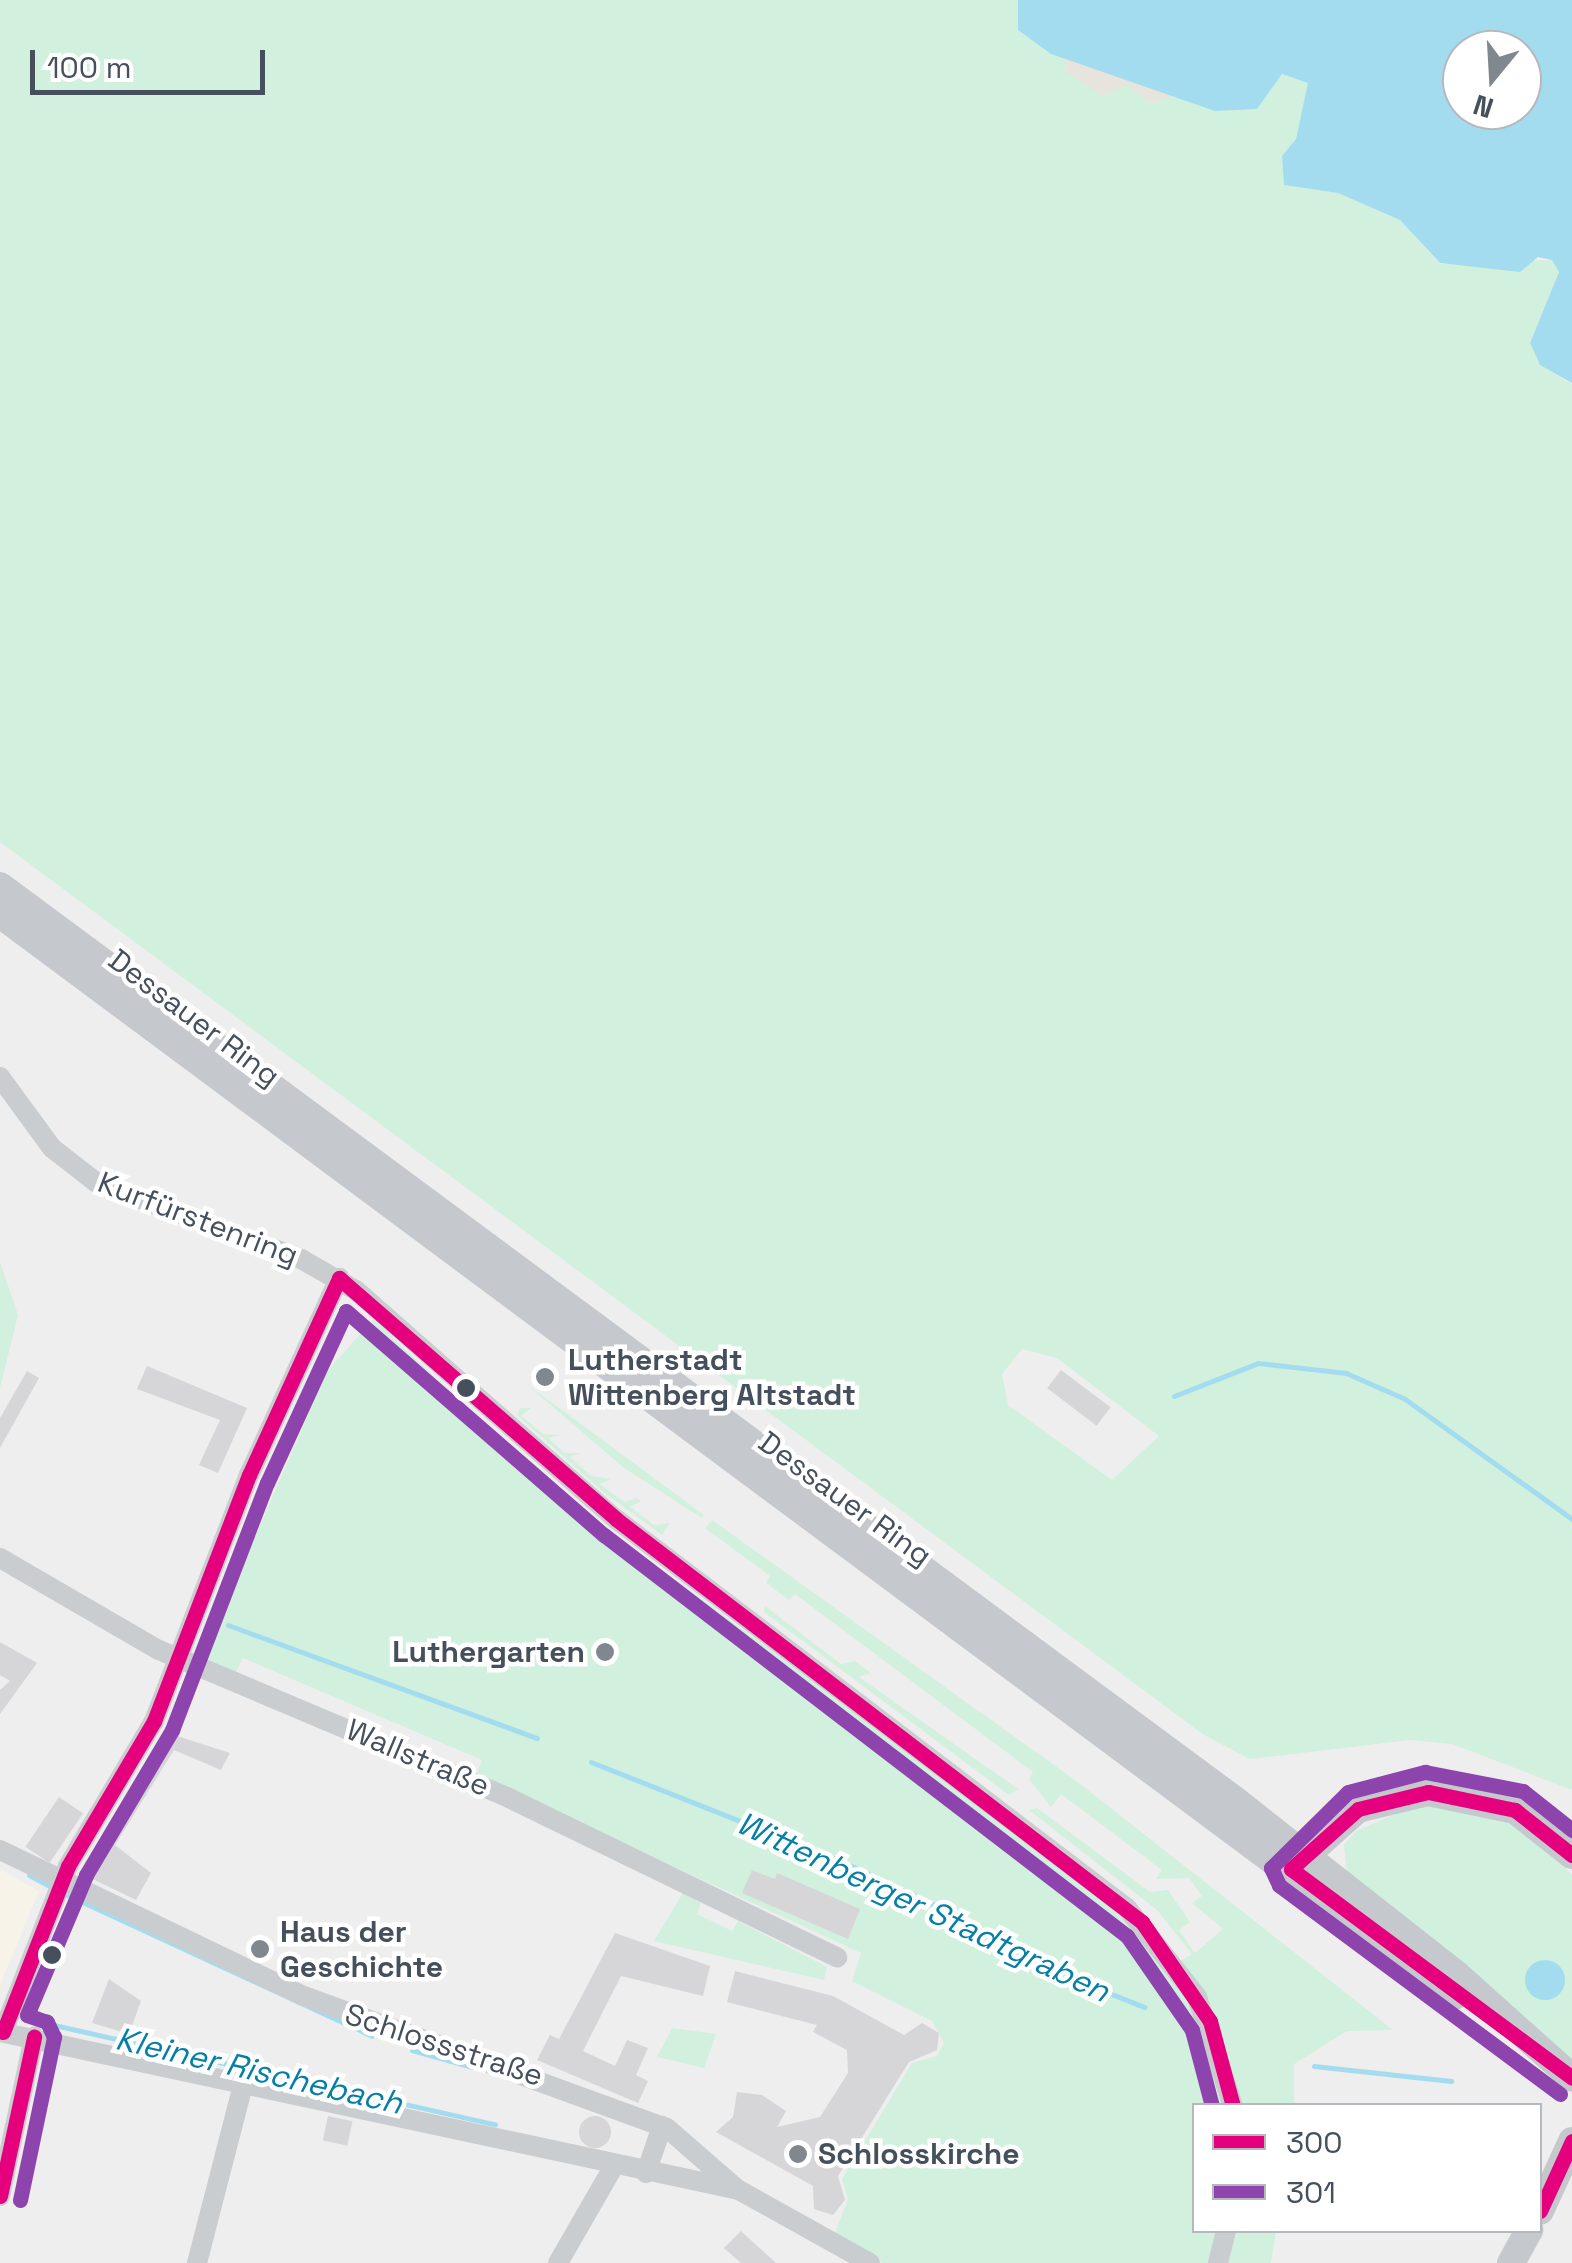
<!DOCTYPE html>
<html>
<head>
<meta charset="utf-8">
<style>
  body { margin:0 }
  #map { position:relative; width:1572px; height:2263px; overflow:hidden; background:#efeeee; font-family:"Space Grotesk",sans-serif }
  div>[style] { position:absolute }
  .commercial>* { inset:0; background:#f7f3e9 }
  .green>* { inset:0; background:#d1f0de }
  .sand>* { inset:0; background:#e7e4dd }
  .water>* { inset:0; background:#a4dcef }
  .round { border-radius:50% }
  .stream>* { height:5px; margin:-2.5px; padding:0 2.5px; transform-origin:2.5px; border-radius:2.5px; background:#a4dcef }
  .building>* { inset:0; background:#d6d6d9; transform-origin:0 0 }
  .minor>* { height:20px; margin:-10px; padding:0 10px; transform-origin:10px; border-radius:10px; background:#cacdd0 }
  .major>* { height:28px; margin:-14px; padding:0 14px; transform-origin:14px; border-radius:14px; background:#c5c9ce }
  .bus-1>* { height:15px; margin:-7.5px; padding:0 7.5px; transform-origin:7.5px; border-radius:7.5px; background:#e5007d }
  .bus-2>* { height:15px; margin:-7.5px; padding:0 7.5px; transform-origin:7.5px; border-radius:7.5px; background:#8e44ad }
  .dots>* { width:28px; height:28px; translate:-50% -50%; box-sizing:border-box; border:5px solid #fff; border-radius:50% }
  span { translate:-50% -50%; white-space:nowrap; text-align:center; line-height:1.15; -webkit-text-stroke:9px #fff; paint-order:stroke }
  .street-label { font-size:30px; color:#45505c }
  .poi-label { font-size:30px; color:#45505c; font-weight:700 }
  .left { translate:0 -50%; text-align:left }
  .right { translate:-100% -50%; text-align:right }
  .water-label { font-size:32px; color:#067fa7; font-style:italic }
  .legend { position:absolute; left:1192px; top:2103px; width:350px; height:130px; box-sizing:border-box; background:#fff; border:2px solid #b5b9be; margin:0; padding:12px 18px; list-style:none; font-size:30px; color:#45505c }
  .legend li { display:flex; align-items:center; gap:20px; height:50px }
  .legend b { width:50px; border:2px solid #b5b9be }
  .north { position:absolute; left:1442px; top:30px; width:100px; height:100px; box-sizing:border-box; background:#fff; border:2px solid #b5b9be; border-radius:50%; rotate:198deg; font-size:28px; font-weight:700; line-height:40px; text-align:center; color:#45505c }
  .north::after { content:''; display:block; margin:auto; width:35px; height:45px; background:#80878f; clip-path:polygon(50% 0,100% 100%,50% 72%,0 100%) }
  .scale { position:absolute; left:30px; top:50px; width:235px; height:45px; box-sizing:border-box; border:5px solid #45505c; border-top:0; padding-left:12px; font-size:30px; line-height:35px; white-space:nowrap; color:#45505c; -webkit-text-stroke:8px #fff; paint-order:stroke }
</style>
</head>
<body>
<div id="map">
  <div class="commercial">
    <i style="clip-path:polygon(0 1869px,39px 1891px,0 1985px)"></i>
  </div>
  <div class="green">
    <i style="clip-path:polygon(evenodd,0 0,1018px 0,1018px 30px,1257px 109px,1281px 74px,1309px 83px,1296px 139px,1282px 156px,1284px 185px,1338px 193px,1400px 220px,1440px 264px,1552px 260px,1559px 272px,1530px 343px,1540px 365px,1572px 384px,1572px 1790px,1452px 1744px,1410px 1740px,1250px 1759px,1204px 1735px,0 842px,0 0,1022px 1349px,1057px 1358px,1159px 1436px,1112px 1480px,1008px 1405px,1002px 1374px,1022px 1349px)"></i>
    <i style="clip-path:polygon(0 1262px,18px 1315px,0 1388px)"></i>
    <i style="clip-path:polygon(374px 1319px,535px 1476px,1082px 1880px,1172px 1966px,1192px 1954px,1157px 1910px,1029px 1810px,1037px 1808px,1150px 1892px,1168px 1890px,1190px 1922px,1179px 1930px,1195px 1953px,1223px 1929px,1192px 1903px,1202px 1896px,1189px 1878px,1156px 1879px,1162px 1870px,1061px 1794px,1051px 1807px,1029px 1779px,1033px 1772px,795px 1594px,789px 1600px,766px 1583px,770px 1576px,705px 1528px,712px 1520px,1075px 1780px,1393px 2030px,1347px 2031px,1294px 2064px,1294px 2105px,1194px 2106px,1194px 2230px,1276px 2231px,1271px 2263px,882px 2263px,834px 2236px,848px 2199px,842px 2179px,912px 2063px,937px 2056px,944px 2043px,932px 2021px,852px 1981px,861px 1953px,476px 1775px,482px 1760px,243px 1658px,236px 1672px,203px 1657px,327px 1371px)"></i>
    <i style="clip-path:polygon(524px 1382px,704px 1515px,702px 1518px,624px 1468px)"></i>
    <i style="clip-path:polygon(520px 1408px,531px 1408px,521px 1416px,543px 1434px,561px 1435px,548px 1438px,565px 1453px,581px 1453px,570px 1457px,591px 1476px,611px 1479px,600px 1484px,624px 1502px,636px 1498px,641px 1501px,630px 1507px,654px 1525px,670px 1523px,662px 1535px,602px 1491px,517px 1415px)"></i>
    <i style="clip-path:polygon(765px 1606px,841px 1664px,855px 1661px,871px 1673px,859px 1677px,1018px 1789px,1009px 1795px,764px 1612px)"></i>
    <i style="clip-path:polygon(1419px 1804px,1506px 1818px,1541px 1838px,1572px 1875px,1572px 2062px,1347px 1874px,1344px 1845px,1356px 1831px)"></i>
    <i style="clip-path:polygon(683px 1893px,701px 1903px,697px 1914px,732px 1931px,738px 1921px,827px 1967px,824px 1980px,654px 1941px)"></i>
    <i style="clip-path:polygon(672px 2028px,716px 2034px,704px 2068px,657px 2057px)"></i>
  </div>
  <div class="sand">
    <i style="clip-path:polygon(1066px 58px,1107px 70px,1174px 95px,1151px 104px,1127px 85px,1102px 96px,1066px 72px)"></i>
  </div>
  <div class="water">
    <i style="clip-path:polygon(evenodd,1018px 0,1572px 0,1572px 383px,1540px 365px,1530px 343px,1559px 272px,1552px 260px,1538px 257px,1520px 272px,1440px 263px,1400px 220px,1338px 193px,1284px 185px,1282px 156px,1296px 139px,1308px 83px,1282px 74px,1257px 109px,1215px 111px,1051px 54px,1018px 30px,1018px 0,1462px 50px,1522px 50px,1522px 110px,1462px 110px,1462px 50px)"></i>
    <i class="round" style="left:1525px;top:1960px;width:40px;height:40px"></i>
  </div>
  <div class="stream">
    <i style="left:1174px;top:1396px;width:90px;rotate:-21.4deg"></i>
    <i style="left:1258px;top:1363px;width:89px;rotate:6.5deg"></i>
    <i style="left:1346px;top:1373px;width:64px;rotate:23.8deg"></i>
    <i style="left:1405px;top:1399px;width:206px;rotate:35.7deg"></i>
    <i style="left:228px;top:1625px;width:329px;rotate:20.1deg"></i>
    <i style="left:591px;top:1762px;width:269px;rotate:21.6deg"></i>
    <i style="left:841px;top:1861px;width:108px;rotate:25.1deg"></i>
    <i style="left:939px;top:1907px;width:81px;rotate:33.9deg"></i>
    <i style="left:1006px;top:1952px;width:149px;rotate:21.7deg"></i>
    <i style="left:29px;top:1875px;width:27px;rotate:28deg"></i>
    <i style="left:63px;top:1893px;width:340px;rotate:24.8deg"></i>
    <i style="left:23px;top:2018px;width:484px;rotate:12.7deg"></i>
    <i style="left:412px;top:2050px;width:62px;rotate:15.8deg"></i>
    <i style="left:1314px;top:2066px;width:138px;rotate:6.2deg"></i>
  </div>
  <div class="building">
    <i style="clip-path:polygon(147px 1366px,247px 1408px,218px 1473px,199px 1465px,220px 1420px,137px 1389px)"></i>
    <i style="left:1061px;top:1370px;width:62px;height:23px;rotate:37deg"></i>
    <i style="clip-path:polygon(27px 1371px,39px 1378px,0 1448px,0 1418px)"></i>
    <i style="clip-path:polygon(0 1642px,37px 1663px,0 1714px,0 1690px,10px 1681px,0 1675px)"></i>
    <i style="clip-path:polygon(168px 1733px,230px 1753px,221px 1770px,174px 1750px,115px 1845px,151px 1873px,136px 1900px,80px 1873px)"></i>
    <i style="left:59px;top:1797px;width:29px;height:60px;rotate:34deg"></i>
    <i style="clip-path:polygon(752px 1870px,775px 1879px,777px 1873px,860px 1909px,848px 1939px,742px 1893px)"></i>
    <i style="clip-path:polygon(615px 1933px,710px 1966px,703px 1996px,621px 1976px,583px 2051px,615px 2066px,627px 2040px,648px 2048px,636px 2075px,648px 2081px,638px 2103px,537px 2060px,550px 2035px,559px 2039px)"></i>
    <i style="clip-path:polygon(735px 1971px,833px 1996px,904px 2035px,922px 2023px,939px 2033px,937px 2050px,909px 2062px,838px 2176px,845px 2200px,833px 2215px,814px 2209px,813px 2186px,716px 2132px,733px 2117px,737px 2092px,762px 2095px,786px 2111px,777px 2127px,820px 2117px,848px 2073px,847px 2050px,813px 2032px,817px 2025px,727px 2002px)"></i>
    <i style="clip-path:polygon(109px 1979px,141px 2001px,129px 2034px,92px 2023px)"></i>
    <i class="round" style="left:579px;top:2116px;width:32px;height:32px"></i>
    <i style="left:328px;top:2116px;width:25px;height:25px;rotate:12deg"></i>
    <i style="clip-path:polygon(741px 2231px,776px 2263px,741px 2263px,724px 2248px)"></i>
  </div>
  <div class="minor">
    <i style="left:0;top:1077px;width:88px;rotate:53.8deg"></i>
    <i style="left:52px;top:1148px;width:57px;rotate:37.9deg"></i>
    <i style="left:97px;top:1183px;width:218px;rotate:20.4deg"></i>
    <i style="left:301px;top:1259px;width:64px;rotate:29.7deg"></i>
    <i style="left:357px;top:1291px;width:345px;rotate:41.4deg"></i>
    <i style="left:616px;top:1519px;width:642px;rotate:37.28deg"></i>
    <i style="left:1127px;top:1908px;width:113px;rotate:51.8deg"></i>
    <i style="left:1197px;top:1997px;width:115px;rotate:71.7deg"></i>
    <i style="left:0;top:1558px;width:184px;rotate:30.1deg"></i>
    <i style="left:159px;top:1650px;width:380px;rotate:22.9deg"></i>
    <i style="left:509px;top:1798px;width:365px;rotate:25.9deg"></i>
    <i style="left:0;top:1850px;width:334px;rotate:25.7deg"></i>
    <i style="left:301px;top:1995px;width:389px;rotate:20deg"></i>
    <i style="left:667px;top:2128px;width:93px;rotate:41.1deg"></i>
    <i style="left:737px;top:2189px;width:152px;rotate:29.1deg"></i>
    <i style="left:0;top:2032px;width:752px;rotate:12.06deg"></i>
    <i style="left:3px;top:2032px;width:178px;rotate:-68.6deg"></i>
    <i style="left:68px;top:1866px;width:169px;rotate:-59.3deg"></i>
    <i style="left:154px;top:1721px;width:264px;rotate:-68.9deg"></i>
    <i style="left:249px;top:1475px;width:217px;rotate:-65.4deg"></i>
    <i style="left:646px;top:2173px;width:50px;rotate:-71.2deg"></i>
    <i style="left:0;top:2196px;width:163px;rotate:-77.9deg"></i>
    <i style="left:197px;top:2263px;width:188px;rotate:-75.5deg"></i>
    <i style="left:558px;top:2263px;width:114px;rotate:-60.1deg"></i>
    <i style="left:1218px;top:2263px;width:34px;rotate:-76deg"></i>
  </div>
  <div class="major">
    <i style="left:0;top:886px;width:1538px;rotate:36.51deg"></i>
    <i style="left:1236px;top:1801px;width:281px;rotate:38.2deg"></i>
    <i style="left:1457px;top:1975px;width:154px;rotate:41.8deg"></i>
    <i style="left:0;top:914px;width:1813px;rotate:36.64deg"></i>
    <i style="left:1296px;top:1864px;width:83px;rotate:-41.6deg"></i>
    <i style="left:1358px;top:1809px;width:72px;rotate:-13.7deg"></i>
    <i style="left:1428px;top:1792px;width:89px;rotate:11.7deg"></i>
    <i style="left:1515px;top:1810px;width:73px;rotate:38.3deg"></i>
    <i style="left:1540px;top:2211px;width:77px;rotate:-65.4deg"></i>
    <i style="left:1511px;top:2263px;width:38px;rotate:-61deg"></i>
  </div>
  <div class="bus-1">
    <i style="left:339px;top:1278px;width:367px;rotate:41deg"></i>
    <i style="left:616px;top:1519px;width:663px;rotate:37.46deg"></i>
    <i style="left:1142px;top:1922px;width:120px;rotate:55.5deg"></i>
    <i style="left:1210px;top:2021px;width:88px;rotate:74.9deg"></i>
    <i style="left:1572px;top:1855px;width:73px;rotate:-141.7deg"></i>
    <i style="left:1515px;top:1810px;width:89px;rotate:-168.3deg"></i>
    <i style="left:1428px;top:1792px;width:72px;rotate:166.3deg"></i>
    <i style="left:1358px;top:1809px;width:90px;rotate:138.2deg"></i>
    <i style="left:1291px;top:1869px;width:350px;rotate:36.6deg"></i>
    <i style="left:3px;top:2032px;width:178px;rotate:-68.6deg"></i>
    <i style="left:68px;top:1866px;width:169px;rotate:-59.3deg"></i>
    <i style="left:154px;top:1721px;width:264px;rotate:-68.9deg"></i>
    <i style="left:249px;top:1475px;width:217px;rotate:-65.4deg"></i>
    <i style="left:0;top:2196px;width:163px;rotate:-77.9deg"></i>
    <i style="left:1540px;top:2211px;width:77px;rotate:-65.4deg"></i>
  </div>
  <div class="bus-2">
    <i style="left:1560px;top:2094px;width:350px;rotate:-143.4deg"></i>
    <i style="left:1279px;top:1885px;width:19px;rotate:-115deg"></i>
    <i style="left:1271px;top:1868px;width:108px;rotate:-44.6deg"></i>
    <i style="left:1348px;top:1792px;width:80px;rotate:-14.6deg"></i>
    <i style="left:1425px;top:1772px;width:100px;rotate:11deg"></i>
    <i style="left:1523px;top:1791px;width:63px;rotate:38.5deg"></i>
    <i style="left:20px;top:2200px;width:167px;rotate:-78.2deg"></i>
    <i style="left:54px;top:2037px;width:17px;rotate:-115deg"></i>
    <i style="left:47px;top:2022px;width:21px;rotate:-161deg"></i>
    <i style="left:27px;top:2015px;width:152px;rotate:-67.1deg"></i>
    <i style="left:86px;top:1875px;width:169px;rotate:-59.3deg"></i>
    <i style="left:172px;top:1730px;width:265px;rotate:-69deg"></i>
    <i style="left:267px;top:1483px;width:189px;rotate:-65.3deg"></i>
    <i style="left:346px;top:1311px;width:342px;rotate:41deg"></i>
    <i style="left:604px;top:1535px;width:659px;rotate:37.48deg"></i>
    <i style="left:1127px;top:1936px;width:114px;rotate:55.3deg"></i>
    <i style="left:1192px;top:2030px;width:79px;rotate:75.3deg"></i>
  </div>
  <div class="dots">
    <i style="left:545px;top:1377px;background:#80878f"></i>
    <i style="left:466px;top:1388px;background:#45505c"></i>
    <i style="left:605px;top:1652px;background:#80878f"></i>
    <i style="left:260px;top:1949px;background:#80878f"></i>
    <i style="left:52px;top:1955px;background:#45505c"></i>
    <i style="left:798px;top:2154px;background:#80878f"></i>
  </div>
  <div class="street-label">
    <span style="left:194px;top:1018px;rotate:37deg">Dessauer Ring</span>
    <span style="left:198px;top:1219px;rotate:21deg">Kurfürstenring</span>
    <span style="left:845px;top:1499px;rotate:36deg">Dessauer Ring</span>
    <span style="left:418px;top:1758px;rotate:23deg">Wallstraße</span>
    <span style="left:444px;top:2045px;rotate:18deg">Schlossstraße</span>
  </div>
  <div class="poi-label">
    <span class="left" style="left:568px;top:1377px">Lutherstadt<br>Wittenberg Altstadt</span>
    <span class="right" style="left:585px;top:1652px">Luthergarten</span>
    <span class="left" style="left:280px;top:1949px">Haus der<br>Geschichte</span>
    <span class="left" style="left:818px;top:2154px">Schlosskirche</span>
  </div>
  <div class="water-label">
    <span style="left:923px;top:1907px;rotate:25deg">Wittenberger Stadtgraben</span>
    <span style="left:259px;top:2071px;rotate:13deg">Kleiner Rischebach</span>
  </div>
  <ul class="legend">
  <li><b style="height:12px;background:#e5007d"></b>300</li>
  <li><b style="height:12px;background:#8e44ad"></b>301</li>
  </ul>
  <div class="north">N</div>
  <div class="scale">100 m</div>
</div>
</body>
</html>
